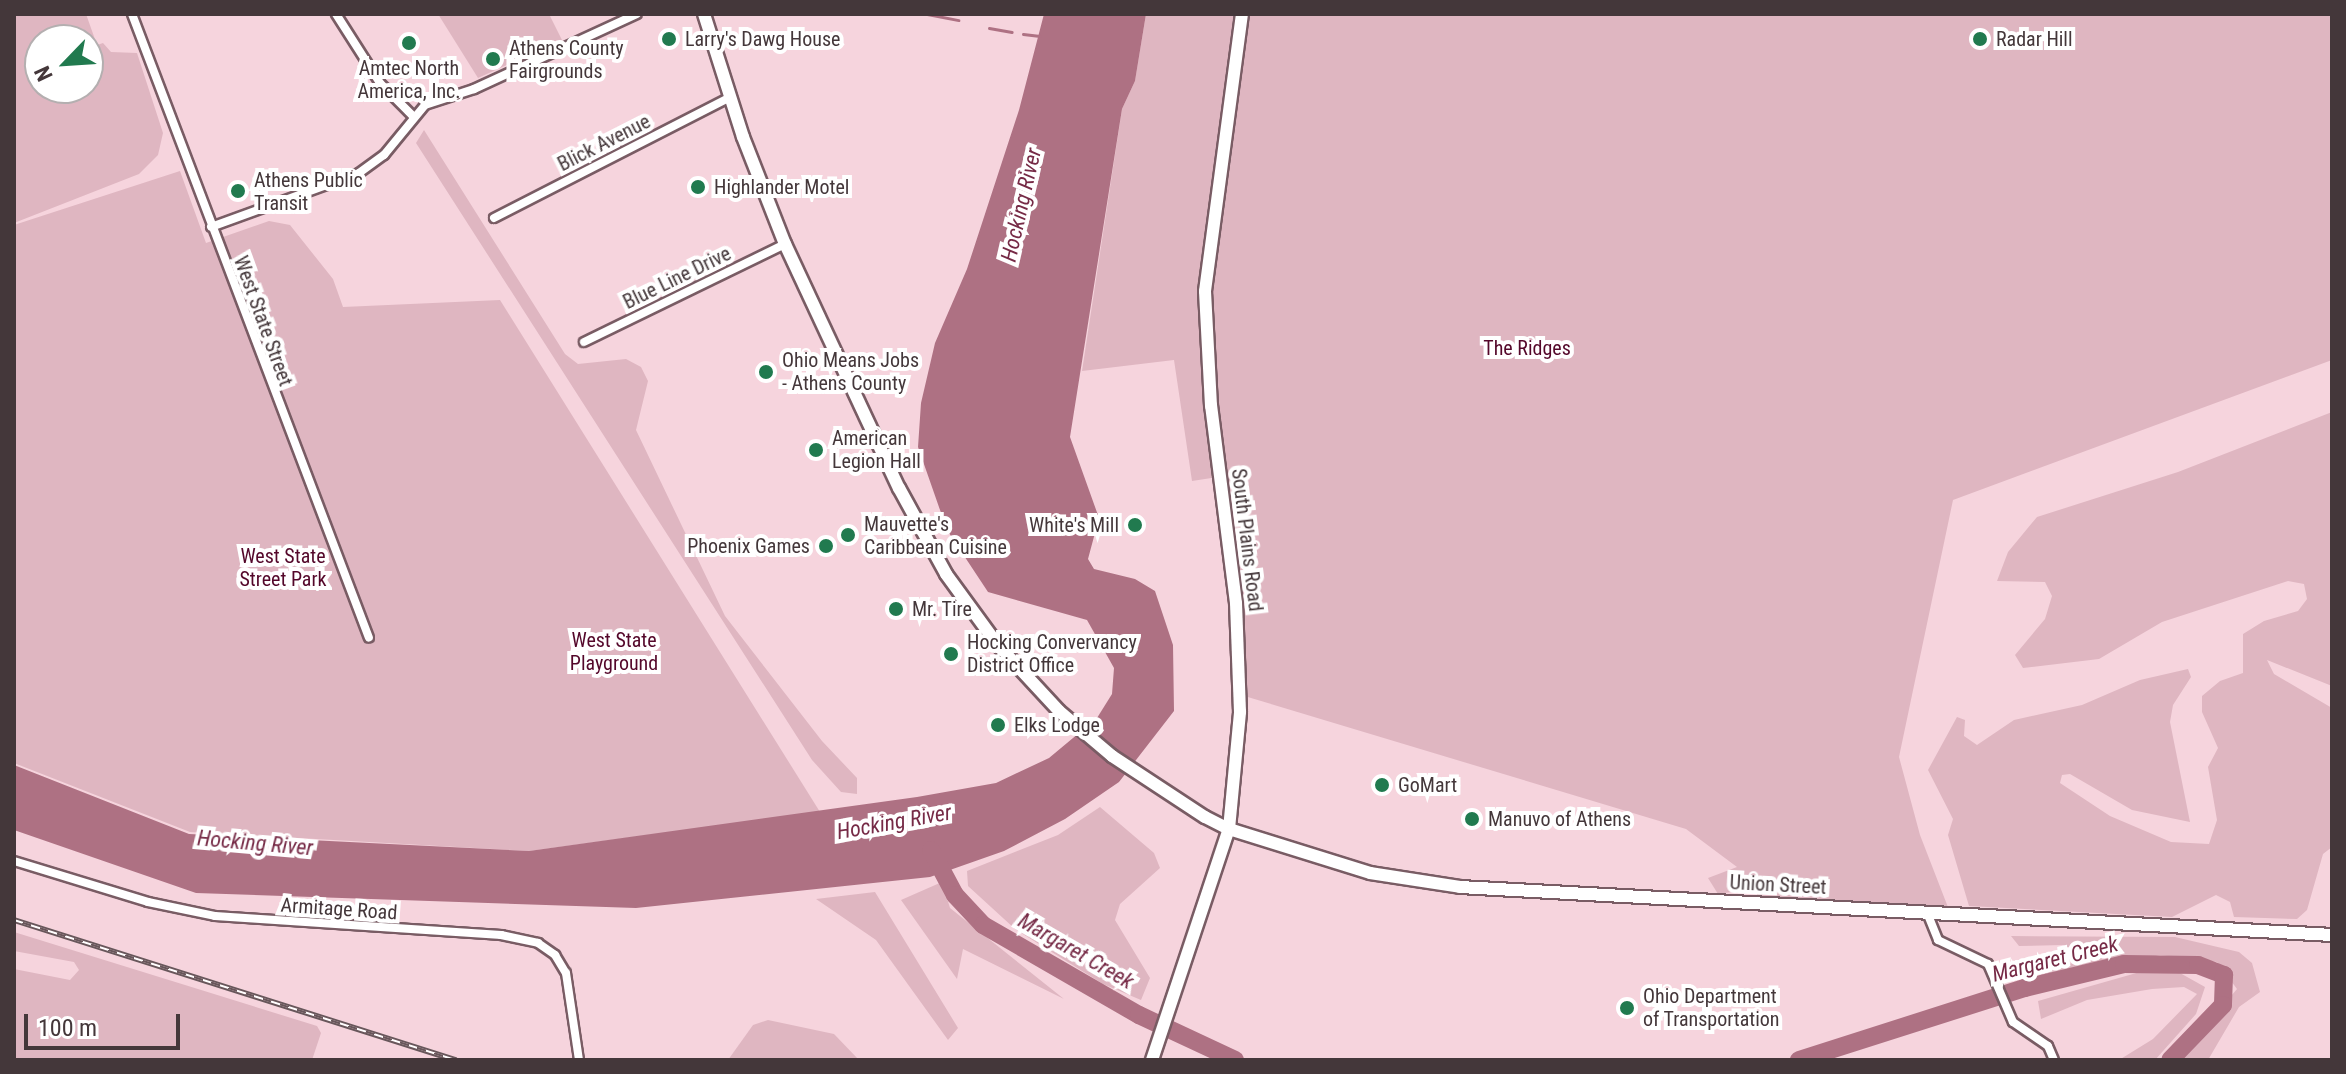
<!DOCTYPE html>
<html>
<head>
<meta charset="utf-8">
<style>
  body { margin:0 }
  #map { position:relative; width:2346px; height:1074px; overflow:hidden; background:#f6d4dd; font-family:"Roboto Condensed",sans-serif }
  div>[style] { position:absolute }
  .green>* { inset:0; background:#dfb6c1 }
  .water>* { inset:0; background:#ae7183 }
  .stream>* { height:3px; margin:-1.5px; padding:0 1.5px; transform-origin:1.5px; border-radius:1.5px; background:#ae7183 }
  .river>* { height:18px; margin:-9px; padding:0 9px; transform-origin:9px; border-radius:9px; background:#ae7183 }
  .roads { filter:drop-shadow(2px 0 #795c64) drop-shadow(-2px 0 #795c64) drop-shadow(0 2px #795c64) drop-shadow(0 -2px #795c64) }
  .minor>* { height:8px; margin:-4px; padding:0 4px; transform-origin:4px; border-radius:4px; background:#fff }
  .secondary>* { height:12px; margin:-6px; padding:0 6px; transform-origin:6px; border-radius:6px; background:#fff }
  .rail>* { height:6px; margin-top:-3px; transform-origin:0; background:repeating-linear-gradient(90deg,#fff 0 9px,#68575b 0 18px); box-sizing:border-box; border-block:2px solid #68575b }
  .dots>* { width:22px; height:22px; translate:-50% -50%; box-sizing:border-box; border:4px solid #fff; border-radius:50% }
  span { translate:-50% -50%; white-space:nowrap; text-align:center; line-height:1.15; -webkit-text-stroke:8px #fff; paint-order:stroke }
  .poi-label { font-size:20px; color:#44373a }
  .left { translate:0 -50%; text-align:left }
  .right { translate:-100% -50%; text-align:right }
  .street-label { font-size:20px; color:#44373a }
  .park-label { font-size:20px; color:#54072a }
  .water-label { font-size:22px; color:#762a46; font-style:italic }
  .frame { position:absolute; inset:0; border:16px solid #44373a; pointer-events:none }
  .north { position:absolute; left:24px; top:24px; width:80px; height:80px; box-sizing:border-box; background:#fff; border:2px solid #b4afb0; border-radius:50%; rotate:245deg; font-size:22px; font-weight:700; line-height:32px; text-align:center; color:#44373a }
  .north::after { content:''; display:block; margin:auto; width:28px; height:36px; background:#217a4f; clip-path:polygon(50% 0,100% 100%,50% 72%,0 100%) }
  .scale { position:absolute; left:24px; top:1014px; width:156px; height:36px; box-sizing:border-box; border:4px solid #44373a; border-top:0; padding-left:10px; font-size:24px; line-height:28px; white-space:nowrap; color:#44373a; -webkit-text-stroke:6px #fff; paint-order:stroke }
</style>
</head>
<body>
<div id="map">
  <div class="green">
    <i style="clip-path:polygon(evenodd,14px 14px,86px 14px,97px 45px,103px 43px,111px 52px,137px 53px,163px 133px,158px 155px,139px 174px,14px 223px,14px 14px,40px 40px,88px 40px,88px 88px,40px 88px,40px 40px)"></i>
    <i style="clip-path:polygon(438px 14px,549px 14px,562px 40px,478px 78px)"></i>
    <i style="clip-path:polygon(1146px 14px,2332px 14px,2332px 360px,1953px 500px,1899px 757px,1920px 835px,1951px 915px,1757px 904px,1757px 888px,1718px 894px,1708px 878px,1737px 867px,1686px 829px,1241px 695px,1218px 477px,1192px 481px,1174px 360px,1082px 371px,1122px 109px,1135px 81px)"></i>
    <i style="clip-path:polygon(424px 130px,565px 354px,578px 364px,626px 359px,641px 367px,648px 381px,636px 430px,725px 616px,822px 741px,857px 778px,857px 794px,841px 792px,812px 760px,416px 143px)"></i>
    <i style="clip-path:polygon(180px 171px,206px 243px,269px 221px,290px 225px,333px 279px,343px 307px,500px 300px,820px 812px,529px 851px,190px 832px,14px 763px,14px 225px)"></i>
    <i style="clip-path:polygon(2332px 412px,2332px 686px,2267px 660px,2274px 674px,2332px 708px,2332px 847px,2323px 854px,2307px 910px,2297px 919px,2234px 917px,2230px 902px,2216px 895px,2172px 917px,1969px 906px,1948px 835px,1953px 819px,1928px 770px,1957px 717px,1965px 720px,1964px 736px,1977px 745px,2014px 720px,2082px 705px,2140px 680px,2188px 669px,2191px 677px,2173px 705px,2170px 722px,2190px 822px,2132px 810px,2070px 774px,2062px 775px,2060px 783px,2110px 816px,2171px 842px,2209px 844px,2217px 820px,2208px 767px,2218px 748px,2202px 712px,2202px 696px,2220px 681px,2243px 673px,2243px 634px,2264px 621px,2298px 611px,2307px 599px,2304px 584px,2288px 581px,2162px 622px,2099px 659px,2023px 668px,2015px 655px,2045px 619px,2052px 596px,2045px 582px,1997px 581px,2008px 552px,2037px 517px,2178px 472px)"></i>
    <i style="clip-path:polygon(1100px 807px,1154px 853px,1160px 868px,1120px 904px,1115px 920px,1150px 978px,1141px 1000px,1103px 984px,1015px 929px,968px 886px,967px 871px,1058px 835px)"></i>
    <i style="clip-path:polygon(942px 882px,950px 908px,1064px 999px,963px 949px,957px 979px,901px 900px)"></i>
    <i style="clip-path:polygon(875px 892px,958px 1028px,948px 1040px,876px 940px,816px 899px)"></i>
    <i style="clip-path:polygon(14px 932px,317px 1026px,321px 1033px,312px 1060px,14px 1060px,14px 969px,70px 980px,79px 970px,74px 962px,14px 951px)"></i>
    <i style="clip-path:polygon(2011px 936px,2175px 937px,2239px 952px,2252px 963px,2260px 992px,2239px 1007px,2208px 1060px,2177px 1060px,2237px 989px,2217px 962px,2160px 955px,2040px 980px,2038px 971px,2091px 959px,2063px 945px,2019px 946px)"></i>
    <i style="clip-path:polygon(2147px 970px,2180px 973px,2205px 987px,2196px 1014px,2155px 1060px,2119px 1060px,2153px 1039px,2197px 994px,2184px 987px,2152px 989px,2087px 1000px,2041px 1019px,2038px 1001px)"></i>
    <i style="clip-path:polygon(768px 1020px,834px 1034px,859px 1060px,728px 1060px,753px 1025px)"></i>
  </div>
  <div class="water">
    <i style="clip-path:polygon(1044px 14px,1146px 14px,1135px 81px,1122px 109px,1070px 437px,1099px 518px,1088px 559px,1094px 569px,1135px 579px,1155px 591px,1173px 645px,1174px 711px,1119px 782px,1065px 819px,1004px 851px,930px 877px,636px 908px,196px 893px,14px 830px,14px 765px,189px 834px,529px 851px,917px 797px,996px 783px,1049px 758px,1097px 718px,1112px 694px,1114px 668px,1087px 620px,988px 592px,947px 530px,918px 447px,921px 403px,935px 343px,967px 269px,1019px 110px)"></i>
  </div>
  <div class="stream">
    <i style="left:927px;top:14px;width:32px;rotate:11deg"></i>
    <i style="left:989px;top:28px;width:23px;rotate:10deg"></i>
    <i style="left:1023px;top:34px;width:17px;rotate:7deg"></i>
  </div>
  <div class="river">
    <i style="left:931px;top:850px;width:51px;rotate:61.9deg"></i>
    <i style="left:955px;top:895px;width:41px;rotate:47deg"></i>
    <i style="left:983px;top:925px;width:180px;rotate:30deg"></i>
    <i style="left:1139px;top:1015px;width:106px;rotate:25.1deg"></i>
    <i style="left:1799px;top:1060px;width:237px;rotate:-17.7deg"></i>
    <i style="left:2025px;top:988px;width:102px;rotate:-13.6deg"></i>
    <i style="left:2124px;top:964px;width:74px;rotate:0.8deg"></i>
    <i style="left:2198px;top:965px;width:28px;rotate:21deg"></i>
    <i style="left:2224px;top:975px;width:30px;rotate:92deg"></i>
    <i style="left:2223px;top:1005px;width:76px;rotate:133.9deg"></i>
  </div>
  <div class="roads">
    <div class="minor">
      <i style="left:132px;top:14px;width:667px;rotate:69.2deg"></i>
      <i style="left:336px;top:14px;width:82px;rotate:57.5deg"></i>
      <i style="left:380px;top:83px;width:45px;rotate:45deg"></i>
      <i style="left:494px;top:218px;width:264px;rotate:-27.1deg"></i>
      <i style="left:211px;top:227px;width:158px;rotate:-20deg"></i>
      <i style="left:359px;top:173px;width:31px;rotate:-36deg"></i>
      <i style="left:384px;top:155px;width:65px;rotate:-50.6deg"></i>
      <i style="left:425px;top:105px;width:52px;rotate:-18.1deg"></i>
      <i style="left:474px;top:89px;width:179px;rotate:-24.7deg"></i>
      <i style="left:584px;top:342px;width:224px;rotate:-26deg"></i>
      <i style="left:14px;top:861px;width:140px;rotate:17deg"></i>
      <i style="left:148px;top:902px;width:68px;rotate:11.8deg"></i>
      <i style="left:215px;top:916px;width:287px;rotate:3.8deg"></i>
      <i style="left:501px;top:935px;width:38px;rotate:12deg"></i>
      <i style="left:538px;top:943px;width:21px;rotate:35deg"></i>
      <i style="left:555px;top:955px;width:21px;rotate:59deg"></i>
      <i style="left:566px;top:973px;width:88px;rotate:81.5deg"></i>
      <i style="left:1928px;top:915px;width:27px;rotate:68deg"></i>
      <i style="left:1938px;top:940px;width:55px;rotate:25.6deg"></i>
      <i style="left:1988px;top:964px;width:63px;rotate:66.7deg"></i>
      <i style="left:2013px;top:1022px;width:42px;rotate:34.4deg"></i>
      <i style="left:2048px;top:1046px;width:15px;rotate:67deg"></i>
    </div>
    <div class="secondary">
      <i style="left:704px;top:14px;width:129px;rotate:72.4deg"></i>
      <i style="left:743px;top:137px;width:115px;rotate:68.6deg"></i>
      <i style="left:785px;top:244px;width:269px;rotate:65deg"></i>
      <i style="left:899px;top:488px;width:98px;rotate:61.3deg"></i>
      <i style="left:946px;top:574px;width:87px;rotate:53.9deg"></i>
      <i style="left:997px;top:644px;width:91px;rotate:47.2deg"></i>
      <i style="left:1059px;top:711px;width:70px;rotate:40.3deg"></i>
      <i style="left:1112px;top:756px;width:111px;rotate:33.3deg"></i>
      <i style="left:1205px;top:817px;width:27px;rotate:27deg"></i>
      <i style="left:1229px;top:829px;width:148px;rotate:17.3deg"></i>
      <i style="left:1370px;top:873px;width:91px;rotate:8.8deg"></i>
      <i style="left:1460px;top:887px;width:873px;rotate:3.15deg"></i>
      <i style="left:1152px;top:1060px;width:243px;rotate:-71.6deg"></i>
      <i style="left:1229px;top:829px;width:118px;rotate:-84.6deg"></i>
      <i style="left:1240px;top:712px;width:109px;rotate:-92.1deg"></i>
      <i style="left:1236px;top:603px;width:199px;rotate:-97.2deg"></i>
      <i style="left:1211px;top:406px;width:115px;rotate:-93deg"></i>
      <i style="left:1205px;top:291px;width:279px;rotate:-82.4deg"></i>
    </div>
  </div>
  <div class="rail">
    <i style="left:14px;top:920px;width:464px;rotate:17.6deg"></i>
  </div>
  <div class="dots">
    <i style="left:669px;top:39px;background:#217a4f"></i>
    <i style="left:1980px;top:39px;background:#217a4f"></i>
    <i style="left:409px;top:43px;background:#217a4f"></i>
    <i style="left:493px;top:59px;background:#217a4f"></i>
    <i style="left:698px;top:187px;background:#217a4f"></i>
    <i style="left:238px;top:191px;background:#217a4f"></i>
    <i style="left:766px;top:372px;background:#217a4f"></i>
    <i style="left:816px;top:450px;background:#217a4f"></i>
    <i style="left:1135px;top:525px;background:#217a4f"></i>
    <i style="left:848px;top:535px;background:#217a4f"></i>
    <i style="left:826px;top:546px;background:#217a4f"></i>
    <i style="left:896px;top:609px;background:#217a4f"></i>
    <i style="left:951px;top:654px;background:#217a4f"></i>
    <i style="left:998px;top:725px;background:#217a4f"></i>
    <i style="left:1382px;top:785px;background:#217a4f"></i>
    <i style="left:1472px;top:819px;background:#217a4f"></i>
    <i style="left:1627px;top:1008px;background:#217a4f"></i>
  </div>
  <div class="poi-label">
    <span class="left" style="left:685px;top:39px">Larry's Dawg House</span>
    <span class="left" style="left:1996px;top:39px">Radar Hill</span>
    <span class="left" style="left:509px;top:60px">Athens County<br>Fairgrounds</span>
    <span style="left:409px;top:80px">Amtec North<br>America, Inc.</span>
    <span class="left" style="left:254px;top:192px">Athens Public<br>Transit</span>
    <span class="left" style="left:714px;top:187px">Highlander Motel</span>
    <span class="left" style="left:782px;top:372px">Ohio Means Jobs<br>- Athens County</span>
    <span class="left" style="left:832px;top:450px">American<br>Legion Hall</span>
    <span class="left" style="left:864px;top:536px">Mauvette's<br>Caribbean Cuisine</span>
    <span class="right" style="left:1119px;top:525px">White's Mill</span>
    <span class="right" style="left:810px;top:546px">Phoenix Games</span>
    <span class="left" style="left:912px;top:609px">Mr. Tire</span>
    <span class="left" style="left:967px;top:654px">Hocking Convervancy<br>District Office</span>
    <span class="left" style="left:1014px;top:725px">Elks Lodge</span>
    <span class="left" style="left:1398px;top:785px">GoMart</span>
    <span class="left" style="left:1488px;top:819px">Manuvo of Athens</span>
    <span class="left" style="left:1643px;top:1008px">Ohio Department<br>of Transportation</span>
  </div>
  <div class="street-label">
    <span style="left:604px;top:143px;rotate:-27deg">Blick Avenue</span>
    <span style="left:677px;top:278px;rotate:-26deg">Blue Line Drive</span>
    <span style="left:263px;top:321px;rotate:70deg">West State Street</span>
    <span style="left:1247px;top:540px;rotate:83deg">South Plains Road</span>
    <span style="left:1778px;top:885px;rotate:3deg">Union Street</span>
    <span style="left:339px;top:909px;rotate:4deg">Armitage Road</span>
  </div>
  <div class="park-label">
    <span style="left:1527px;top:348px">The Ridges</span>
    <span style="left:283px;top:568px">West State<br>Street Park</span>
    <span style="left:614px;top:652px">West State<br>Playground</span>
  </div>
  <div class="water-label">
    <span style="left:1021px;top:205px;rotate:-77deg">Hocking River</span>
    <span style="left:894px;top:822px;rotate:-10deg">Hocking River</span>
    <span style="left:255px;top:843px;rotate:5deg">Hocking River</span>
    <span style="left:1076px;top:951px;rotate:30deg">Margaret Creek</span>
    <span style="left:2055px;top:959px;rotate:-14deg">Margaret Creek</span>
  </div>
  <div class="frame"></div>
  <div class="north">N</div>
  <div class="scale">100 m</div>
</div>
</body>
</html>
